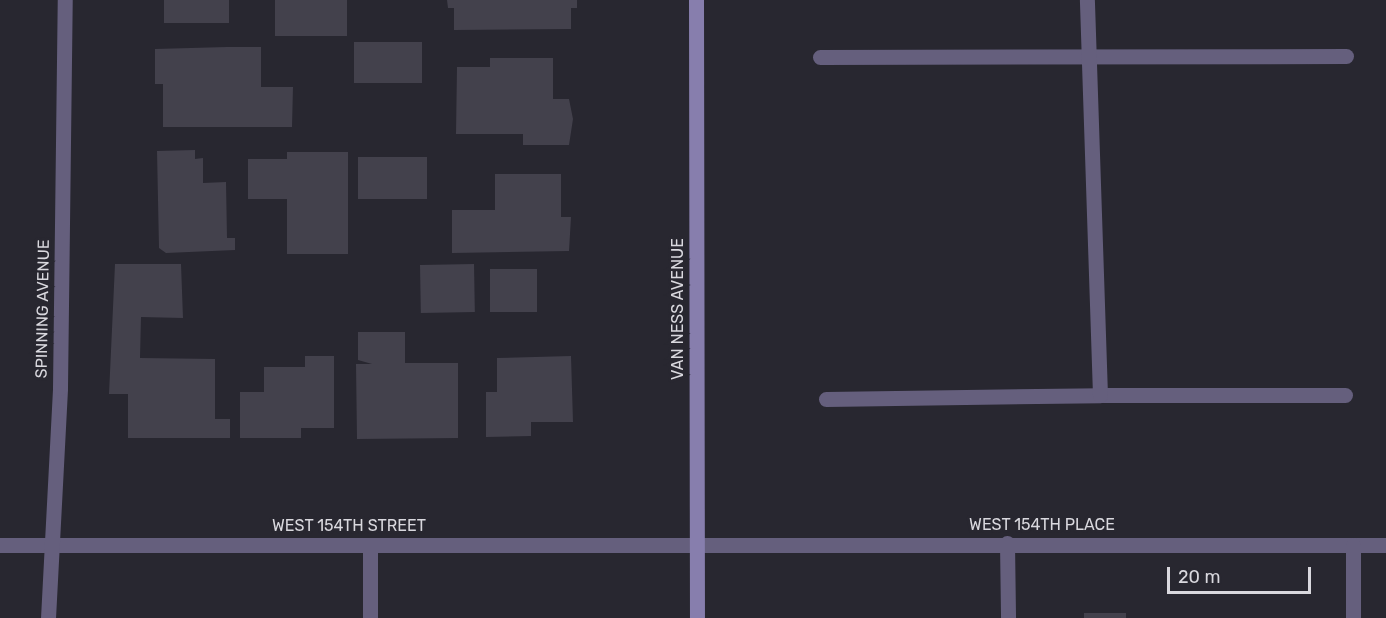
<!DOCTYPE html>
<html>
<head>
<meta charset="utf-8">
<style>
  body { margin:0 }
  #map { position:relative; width:1386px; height:618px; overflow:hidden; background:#282730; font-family:Rubik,sans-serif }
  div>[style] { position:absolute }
  .building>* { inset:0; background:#43414c; transform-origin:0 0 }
  .service>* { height:15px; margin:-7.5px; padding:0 7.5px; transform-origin:7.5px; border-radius:7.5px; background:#655f7d }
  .minor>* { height:15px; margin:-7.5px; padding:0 7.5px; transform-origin:7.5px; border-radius:7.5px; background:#655f7d }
  .secondary>* { height:15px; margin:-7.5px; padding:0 7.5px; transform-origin:7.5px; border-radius:7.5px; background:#877ead }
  span { translate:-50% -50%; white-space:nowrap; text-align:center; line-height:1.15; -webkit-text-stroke:6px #282730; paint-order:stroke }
  .street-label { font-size:16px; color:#d9d8de }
  .scale { position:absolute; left:1167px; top:567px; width:144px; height:27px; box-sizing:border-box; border:3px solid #d9d8de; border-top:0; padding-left:8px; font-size:18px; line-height:21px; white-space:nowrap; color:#d9d8de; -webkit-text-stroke:4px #282730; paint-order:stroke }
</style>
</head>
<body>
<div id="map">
  <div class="building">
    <i style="left:164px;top:0;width:65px;height:23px"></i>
    <i style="left:275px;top:0;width:72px;height:36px"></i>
    <i style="clip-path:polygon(447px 0,577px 0,577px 8px,571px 8px,571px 29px,454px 30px,454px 8px,448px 8px)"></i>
    <i style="left:354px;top:42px;width:68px;height:41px"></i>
    <i style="clip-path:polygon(227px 47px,261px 47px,261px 87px,293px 87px,292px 127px,163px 127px,163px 84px,155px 84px,155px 49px)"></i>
    <i style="clip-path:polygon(490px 58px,553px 58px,553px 99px,569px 99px,573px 119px,569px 145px,523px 145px,523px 134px,456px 134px,457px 67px,490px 67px)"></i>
    <i style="clip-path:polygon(195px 150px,195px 159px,203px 158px,203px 183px,226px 182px,227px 238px,235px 238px,235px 250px,166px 253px,159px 248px,157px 151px)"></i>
    <i style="clip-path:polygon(287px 152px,348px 152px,348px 254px,287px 254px,287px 199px,248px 199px,248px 159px,287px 159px)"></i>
    <i style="left:358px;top:157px;width:69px;height:42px"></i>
    <i style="clip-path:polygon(495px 174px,561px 174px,561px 217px,571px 217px,569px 251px,452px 253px,452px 210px,495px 210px)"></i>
    <i style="clip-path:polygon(115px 264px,181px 264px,183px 318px,141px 317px,140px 358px,215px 359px,215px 419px,230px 419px,230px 438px,128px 438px,128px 394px,109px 394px)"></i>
    <i style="left:474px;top:264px;width:48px;height:54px;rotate:89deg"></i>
    <i style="left:537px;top:269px;width:43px;height:47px;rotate:90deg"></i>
    <i style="clip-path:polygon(358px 332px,405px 332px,405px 363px,458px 363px,458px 438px,357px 439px,356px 364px,372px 364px,358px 360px)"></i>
    <i style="clip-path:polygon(305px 356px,334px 356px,334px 428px,301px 428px,301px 438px,240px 438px,240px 392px,264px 392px,264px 367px,305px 367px)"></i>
    <i style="clip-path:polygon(571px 356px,573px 422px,531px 422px,531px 436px,486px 437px,486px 392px,497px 392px,497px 358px)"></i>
    <i style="left:1084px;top:613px;width:42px;height:5px"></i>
  </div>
  <div class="service">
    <i style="left:820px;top:57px;width:526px;rotate:-0.11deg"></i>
    <i style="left:1100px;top:395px;width:245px"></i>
    <i style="left:826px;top:399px;width:274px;rotate:-0.8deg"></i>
    <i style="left:1100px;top:395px;width:395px;rotate:-91.9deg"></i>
    <i style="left:1007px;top:543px;width:75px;rotate:89.2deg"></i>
    <i style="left:370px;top:618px;width:73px;rotate:-90deg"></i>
  </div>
  <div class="minor">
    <i style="left:0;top:545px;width:1386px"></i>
    <i style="left:1353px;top:545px;width:73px;rotate:90deg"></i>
    <i style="left:48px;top:618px;width:230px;rotate:-87deg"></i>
    <i style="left:60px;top:388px;width:388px;rotate:-89.3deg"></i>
  </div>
  <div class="secondary">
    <i style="left:696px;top:0;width:618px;rotate:89.91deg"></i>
  </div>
  <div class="street-label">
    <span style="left:43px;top:309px;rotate:-89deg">SPINNING AVENUE</span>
    <span style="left:678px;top:309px;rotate:-90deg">VAN NESS AVENUE</span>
    <span style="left:1042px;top:525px">WEST 154TH PLACE</span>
    <span style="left:349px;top:526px">WEST 154TH STREET</span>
  </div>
  <div class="scale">20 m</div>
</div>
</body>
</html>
